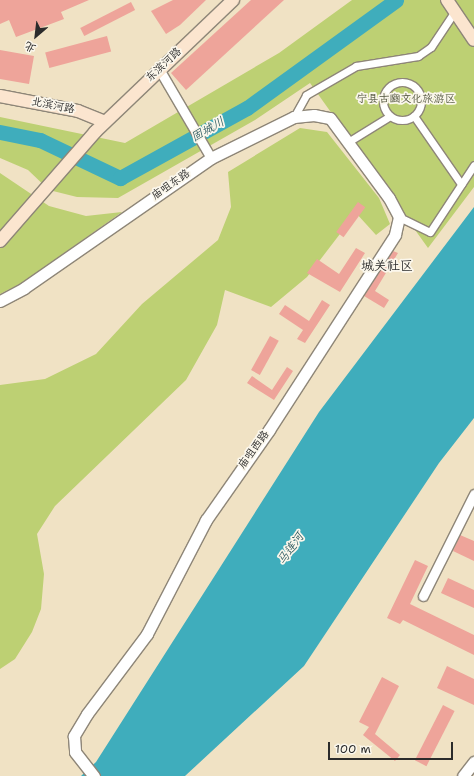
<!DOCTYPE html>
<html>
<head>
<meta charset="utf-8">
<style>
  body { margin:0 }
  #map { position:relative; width:474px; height:776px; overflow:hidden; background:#f0e2c4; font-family:"Shantell Sans","LXGW WenKai TC",sans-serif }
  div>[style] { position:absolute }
  .green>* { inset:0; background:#bdd073 }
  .water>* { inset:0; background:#3fadbc }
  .river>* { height:15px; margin:-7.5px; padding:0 7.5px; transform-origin:7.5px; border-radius:7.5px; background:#3fadbc }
  .building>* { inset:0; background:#eea49a; transform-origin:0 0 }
  .roads { filter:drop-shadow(1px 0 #8e8678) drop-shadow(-1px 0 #8e8678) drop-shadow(0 1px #8e8678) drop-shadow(0 -1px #8e8678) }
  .pedestrian>* { height:7px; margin:-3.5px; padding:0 3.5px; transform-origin:3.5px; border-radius:3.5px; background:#fff }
  .pedestrian>.ring { margin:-3.5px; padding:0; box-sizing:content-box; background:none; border:7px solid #fff; border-radius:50% }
  .minor>* { height:9px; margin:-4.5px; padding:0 4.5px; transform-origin:4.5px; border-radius:4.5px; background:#fff }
  .tertiary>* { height:11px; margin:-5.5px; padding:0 5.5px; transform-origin:5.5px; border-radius:5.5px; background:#fff }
  .secondary>* { height:12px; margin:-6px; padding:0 6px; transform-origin:6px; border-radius:6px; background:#fbe5cf }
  span { translate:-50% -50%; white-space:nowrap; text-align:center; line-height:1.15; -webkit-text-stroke:3.5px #fbf7ec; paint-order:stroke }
  .street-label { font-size:11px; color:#2b2b2b }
  .park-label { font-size:11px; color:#50543d }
  .water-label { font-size:12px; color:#335f65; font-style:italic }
  .quarter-label { font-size:13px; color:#2b2b2b }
  .north { position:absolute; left:16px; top:16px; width:40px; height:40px; -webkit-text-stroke:3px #fbf7ec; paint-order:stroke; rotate:208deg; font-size:11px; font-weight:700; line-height:16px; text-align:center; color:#2b2b2b }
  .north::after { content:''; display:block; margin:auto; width:14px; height:18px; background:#2b2b2b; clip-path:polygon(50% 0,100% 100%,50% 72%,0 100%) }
  .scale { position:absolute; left:328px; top:742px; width:125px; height:18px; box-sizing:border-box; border:2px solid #2b2b2b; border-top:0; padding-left:5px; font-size:12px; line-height:14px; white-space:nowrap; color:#2b2b2b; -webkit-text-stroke:3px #fbf7ec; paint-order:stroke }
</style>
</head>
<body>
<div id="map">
  <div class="green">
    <i style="clip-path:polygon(352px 0,474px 0,474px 187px,428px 248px,310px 83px,255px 120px,118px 198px,77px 197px,49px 190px,28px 170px,0 158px,0 117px,125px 143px,279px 53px)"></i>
    <i style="clip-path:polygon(300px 128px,327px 132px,379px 198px,390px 224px,376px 235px,356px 213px,307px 277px,271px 307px,225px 290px,217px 325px,186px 380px,55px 506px,37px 534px,44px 574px,41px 609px,32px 632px,15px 659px,0 669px,0 385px,45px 379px,96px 354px,142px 304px,218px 240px,231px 207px,228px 172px)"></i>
    <i style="clip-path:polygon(0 173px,49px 206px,86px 216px,122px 212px,24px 282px,0 294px)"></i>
  </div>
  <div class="water">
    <i style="clip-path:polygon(474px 207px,474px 418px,439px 463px,304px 666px,185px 776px,81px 776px,96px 762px,319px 412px)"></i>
  </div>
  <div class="river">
    <i style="left:0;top:132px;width:41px;rotate:11.3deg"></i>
    <i style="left:40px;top:140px;width:89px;rotate:25.4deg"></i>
    <i style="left:120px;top:178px;width:145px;rotate:-28.9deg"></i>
    <i style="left:247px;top:108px;width:184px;rotate:-35.9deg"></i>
  </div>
  <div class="building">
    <i style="clip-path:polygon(0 0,89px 0,61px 12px,64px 19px,16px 37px,9px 20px,0 24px)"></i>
    <i style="clip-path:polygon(173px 0,206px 0,180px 25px,166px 34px,151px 11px)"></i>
    <i style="clip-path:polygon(251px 0,284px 0,186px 90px,171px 73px)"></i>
    <i style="left:131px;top:2px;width:9px;height:57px;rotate:63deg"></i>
    <i style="left:107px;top:36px;width:16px;height:64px;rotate:75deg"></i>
    <i style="clip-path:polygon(0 50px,34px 56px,29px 84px,0 79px)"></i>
    <i style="left:358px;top:202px;width:9px;height:37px;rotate:36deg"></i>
    <i style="clip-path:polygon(356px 248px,365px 253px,340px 292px,307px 273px,317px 259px,339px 274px)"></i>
    <i style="clip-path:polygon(393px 251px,398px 253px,375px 291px,389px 300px,384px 308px,364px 296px)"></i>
    <i style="clip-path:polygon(322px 300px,330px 305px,305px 343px,297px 339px,303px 330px,279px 314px,285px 305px,309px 321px)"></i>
    <i style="left:270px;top:336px;width:10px;height:39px;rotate:29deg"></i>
    <i style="clip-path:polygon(287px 367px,293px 371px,274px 400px,247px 383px,252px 376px,272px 390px)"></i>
    <i style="clip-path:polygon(460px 535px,474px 541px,474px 561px,453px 551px)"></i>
    <i style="clip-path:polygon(415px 560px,428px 566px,410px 604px,474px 635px,474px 655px,403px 620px,400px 624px,387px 618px)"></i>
    <i style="clip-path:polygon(448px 578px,474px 590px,474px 608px,441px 593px)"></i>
    <i style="clip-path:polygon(447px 666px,474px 679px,474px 705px,437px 688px)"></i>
    <i style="clip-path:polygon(382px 677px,399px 686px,375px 734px,400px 755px,395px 761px,363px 735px,369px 727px,359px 722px)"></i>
    <i style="left:443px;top:705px;width:13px;height:62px;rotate:27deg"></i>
  </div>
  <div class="roads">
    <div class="pedestrian">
      <i class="ring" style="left:383px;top:82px;width:31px;height:31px"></i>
      <i style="left:414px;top:116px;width:83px;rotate:55.3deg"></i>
      <i style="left:294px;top:117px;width:25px;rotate:-61deg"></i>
      <i style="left:306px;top:95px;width:58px;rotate:-30.1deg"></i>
      <i style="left:356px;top:66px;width:63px;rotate:-9.2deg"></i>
      <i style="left:418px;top:56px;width:16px;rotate:-35deg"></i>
      <i style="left:431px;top:47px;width:43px;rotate:-56.3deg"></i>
      <i style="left:348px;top:142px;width:49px;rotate:-31.8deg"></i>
      <i style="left:399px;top:217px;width:34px;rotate:26deg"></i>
      <i style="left:430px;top:232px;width:80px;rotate:-56.7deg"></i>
    </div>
    <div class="minor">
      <i style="left:159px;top:69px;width:103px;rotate:59.7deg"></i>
      <i style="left:423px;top:596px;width:114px;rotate:-63.4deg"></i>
    </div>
    <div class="tertiary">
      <i style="left:0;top:301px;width:27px;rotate:-28deg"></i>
      <i style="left:24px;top:288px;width:228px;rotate:-34.8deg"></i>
      <i style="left:211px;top:158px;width:93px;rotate:-26.3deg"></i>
      <i style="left:294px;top:117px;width:20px;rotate:-6deg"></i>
      <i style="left:314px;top:115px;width:16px;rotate:11deg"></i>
      <i style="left:330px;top:118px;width:99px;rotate:53.6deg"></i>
      <i style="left:389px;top:198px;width:21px;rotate:62deg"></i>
      <i style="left:399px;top:217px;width:18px;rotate:103deg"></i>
      <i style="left:395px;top:235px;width:232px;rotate:122.9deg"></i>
      <i style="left:269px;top:430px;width:110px;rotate:125deg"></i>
      <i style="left:206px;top:520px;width:128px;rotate:117.4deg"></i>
      <i style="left:147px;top:634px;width:100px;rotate:126.9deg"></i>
      <i style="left:87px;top:714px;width:26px;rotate:121deg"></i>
      <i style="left:74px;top:736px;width:16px;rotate:86deg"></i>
      <i style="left:75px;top:752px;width:31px;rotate:52deg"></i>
      <i style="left:463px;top:776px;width:18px;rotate:-52deg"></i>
    </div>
    <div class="secondary">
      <i style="left:447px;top:0;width:48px;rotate:56deg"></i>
      <i style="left:0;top:96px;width:79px;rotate:10.9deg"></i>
      <i style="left:78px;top:111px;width:29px;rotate:22deg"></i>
      <i style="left:0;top:241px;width:145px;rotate:-48.9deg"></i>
      <i style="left:95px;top:132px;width:191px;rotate:-43.7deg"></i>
    </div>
  </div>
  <div class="street-label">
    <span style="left:164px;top:65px;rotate:-43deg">东滨河路</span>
    <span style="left:53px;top:106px;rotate:11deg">北滨河路</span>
    <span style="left:171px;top:185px;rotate:-35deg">庙咀东路</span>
    <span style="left:254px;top:450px;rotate:-54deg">庙咀西路</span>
  </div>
  <div class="park-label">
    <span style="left:406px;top:99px">宁县古豳文化旅游区</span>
  </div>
  <div class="water-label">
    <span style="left:208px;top:130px;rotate:-29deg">固城川</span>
    <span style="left:291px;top:549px;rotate:-54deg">马连河</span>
  </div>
  <div class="quarter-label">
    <span style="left:387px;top:266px">城关社区</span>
  </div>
  <div class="north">北</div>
  <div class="scale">100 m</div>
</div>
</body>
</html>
